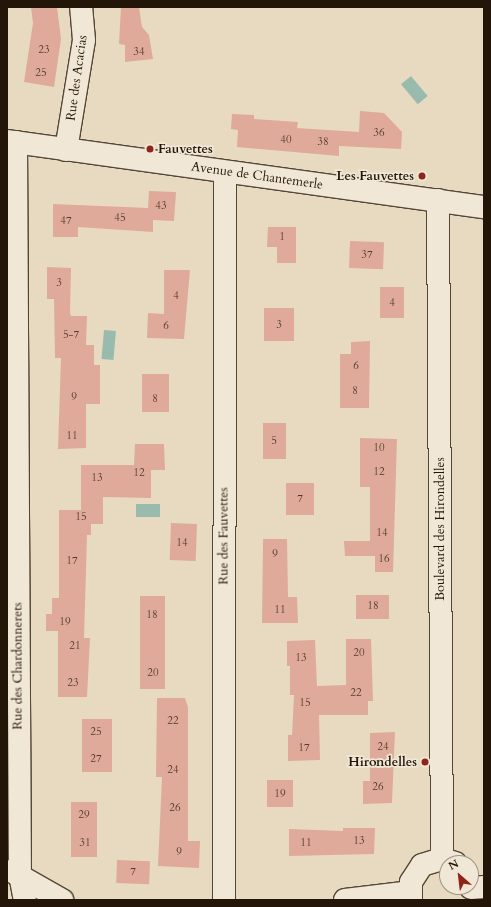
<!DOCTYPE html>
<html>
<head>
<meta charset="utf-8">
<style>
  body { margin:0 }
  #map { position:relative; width:491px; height:907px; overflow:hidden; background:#e8dac0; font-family:Cardo,serif }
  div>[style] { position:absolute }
  .water>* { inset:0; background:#98bbae; transform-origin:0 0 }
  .building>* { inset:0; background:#dfaa99; transform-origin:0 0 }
  .roads { filter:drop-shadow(1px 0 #544635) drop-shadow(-1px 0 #544635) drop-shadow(0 1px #544635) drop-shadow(0 -1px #544635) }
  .street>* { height:22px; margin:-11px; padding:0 11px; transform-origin:11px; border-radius:11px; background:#f0e7d6 }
  .dots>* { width:11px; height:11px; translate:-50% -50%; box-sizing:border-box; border:2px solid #f0e7d6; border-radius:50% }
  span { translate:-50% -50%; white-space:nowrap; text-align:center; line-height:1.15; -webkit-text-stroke:3.5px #f0e7d6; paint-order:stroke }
  .number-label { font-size:11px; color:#523a2c }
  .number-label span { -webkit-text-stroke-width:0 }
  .street-label { font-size:13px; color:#231507 }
  .poi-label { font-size:13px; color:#231507; font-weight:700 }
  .left { translate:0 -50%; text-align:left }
  .right { translate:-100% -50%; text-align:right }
  .frame { position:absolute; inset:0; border:8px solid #231507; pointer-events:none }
  .north { position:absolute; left:439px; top:855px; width:40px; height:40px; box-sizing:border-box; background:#f0e7d6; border:1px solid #9e9383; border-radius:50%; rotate:332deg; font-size:11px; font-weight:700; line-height:16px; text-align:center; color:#231507 }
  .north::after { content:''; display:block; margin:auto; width:14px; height:18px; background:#8f2418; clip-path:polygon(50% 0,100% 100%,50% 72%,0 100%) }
</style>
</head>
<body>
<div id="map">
  <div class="water">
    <i style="left:411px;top:76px;width:26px;height:13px;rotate:50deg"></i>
    <i style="left:104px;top:330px;width:12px;height:29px;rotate:5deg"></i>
    <i style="left:136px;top:504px;width:24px;height:13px"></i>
  </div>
  <div class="building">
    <i style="clip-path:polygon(31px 7px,57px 7px,61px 39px,54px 87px,24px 82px,33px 23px)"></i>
    <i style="clip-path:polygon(121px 7px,139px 7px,142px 27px,149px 35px,153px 59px,125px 62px,125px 45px,119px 44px)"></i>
    <i style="clip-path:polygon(360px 111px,384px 113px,402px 132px,401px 149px,339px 146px,339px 156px,237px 147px,238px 130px,231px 129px,232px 114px,254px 115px,254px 119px,298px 122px,297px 128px,359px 132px)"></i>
    <i style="clip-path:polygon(149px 191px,176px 192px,174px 221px,153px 220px,153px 232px,78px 227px,78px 237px,53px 237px,53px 204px,148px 208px)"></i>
    <i style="clip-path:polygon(268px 227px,296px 227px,296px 263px,277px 263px,277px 247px,267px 247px)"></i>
    <i style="left:350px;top:241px;width:34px;height:27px;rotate:2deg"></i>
    <i style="clip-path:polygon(47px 267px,71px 268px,70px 313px,71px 316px,87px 316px,86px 345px,94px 345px,94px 365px,100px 365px,100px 404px,86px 404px,86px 448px,58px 449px,61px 358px,55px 358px,54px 299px,47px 299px)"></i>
    <i style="clip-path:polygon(164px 270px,190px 270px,184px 339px,147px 338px,148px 313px,164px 314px)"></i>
    <i style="left:380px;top:287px;width:24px;height:31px"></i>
    <i style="left:264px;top:308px;width:30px;height:33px"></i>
    <i style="clip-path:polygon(370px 341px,369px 408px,340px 408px,340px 354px,351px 354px,351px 342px)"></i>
    <i style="left:142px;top:374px;width:27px;height:38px"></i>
    <i style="left:263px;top:423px;width:23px;height:36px"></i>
    <i style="clip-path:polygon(360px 438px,397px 439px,393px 572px,375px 572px,375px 556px,345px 556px,344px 541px,370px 541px,370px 487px,360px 487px)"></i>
    <i style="clip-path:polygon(135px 444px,164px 444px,165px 470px,151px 470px,151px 498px,103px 497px,103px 524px,91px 524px,91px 535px,87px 535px,84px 638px,90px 638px,87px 697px,58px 697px,58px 631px,46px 631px,46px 614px,52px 614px,52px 598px,59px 598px,59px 510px,81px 510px,81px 465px,134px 465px)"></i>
    <i style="left:286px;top:483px;width:28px;height:32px"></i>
    <i style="left:171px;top:523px;width:26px;height:37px;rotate:2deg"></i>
    <i style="clip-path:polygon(263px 539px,287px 539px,288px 597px,297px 597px,298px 623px,262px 623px)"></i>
    <i style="left:356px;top:595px;width:33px;height:24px"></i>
    <i style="left:140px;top:596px;width:25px;height:93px"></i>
    <i style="clip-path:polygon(346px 639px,371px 639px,373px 701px,368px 701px,368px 715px,319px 715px,320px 760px,288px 761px,288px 735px,292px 735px,294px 695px,290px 695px,290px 666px,287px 666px,287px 641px,315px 640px,317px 686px,346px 685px)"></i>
    <i style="clip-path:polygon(157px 698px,185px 698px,188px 707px,188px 841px,200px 841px,199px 868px,158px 866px,162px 777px,156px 777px)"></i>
    <i style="left:82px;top:719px;width:30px;height:53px"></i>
    <i style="clip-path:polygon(395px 732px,392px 803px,363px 804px,363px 781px,370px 781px,370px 733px)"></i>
    <i style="left:267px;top:780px;width:26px;height:27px"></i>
    <i style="left:71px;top:802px;width:26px;height:55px"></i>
    <i style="clip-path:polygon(343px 828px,375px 828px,374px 854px,289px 856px,289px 829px,343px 831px)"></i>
    <i style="left:117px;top:860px;width:33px;height:23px;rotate:2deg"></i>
  </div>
  <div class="roads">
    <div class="street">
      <i style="left:7px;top:141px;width:482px;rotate:7.9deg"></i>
      <i style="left:16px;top:142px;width:733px;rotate:89.69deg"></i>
      <i style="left:20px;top:875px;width:25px;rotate:79deg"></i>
      <i style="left:66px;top:150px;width:111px;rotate:-80.7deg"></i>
      <i style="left:84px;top:40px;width:33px;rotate:-95deg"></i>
      <i style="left:438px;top:200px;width:659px;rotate:89.65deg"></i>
      <i style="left:11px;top:871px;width:59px;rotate:29.6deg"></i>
      <i style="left:471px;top:888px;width:13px;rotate:-4deg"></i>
      <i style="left:224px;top:900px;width:727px;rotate:-89.92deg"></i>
      <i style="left:345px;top:900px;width:65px;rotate:-7deg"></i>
      <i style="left:411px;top:900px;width:18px;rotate:-90deg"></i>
      <i style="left:411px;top:882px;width:20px;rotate:-57deg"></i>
      <i style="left:422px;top:865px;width:21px;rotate:-17deg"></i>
      <i style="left:442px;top:859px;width:14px;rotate:17deg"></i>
    </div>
  </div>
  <div class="dots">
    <i style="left:150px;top:149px;background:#8f2418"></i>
    <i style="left:422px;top:176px;background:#8f2418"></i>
    <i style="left:425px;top:762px;background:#8f2418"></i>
  </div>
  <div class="number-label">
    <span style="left:44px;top:50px">23</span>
    <span style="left:139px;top:52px">34</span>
    <span style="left:41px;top:73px">25</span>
    <span style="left:379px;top:133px">36</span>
    <span style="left:286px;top:140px">40</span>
    <span style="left:323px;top:142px">38</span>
    <span style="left:161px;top:206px">43</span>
    <span style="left:120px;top:218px">45</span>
    <span style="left:66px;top:221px">47</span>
    <span style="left:282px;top:237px">1</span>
    <span style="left:367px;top:255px">37</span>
    <span style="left:59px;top:283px">3</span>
    <span style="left:176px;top:296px">4</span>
    <span style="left:392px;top:303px">4</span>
    <span style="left:279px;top:325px">3</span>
    <span style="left:166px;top:326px">6</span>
    <span style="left:71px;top:335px">5-7</span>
    <span style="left:356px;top:366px">6</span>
    <span style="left:355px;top:391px">8</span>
    <span style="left:74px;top:397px">9</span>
    <span style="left:155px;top:399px">8</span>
    <span style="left:72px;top:436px">11</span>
    <span style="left:274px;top:441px">5</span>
    <span style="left:379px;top:448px">10</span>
    <span style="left:379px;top:472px">12</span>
    <span style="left:139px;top:473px">12</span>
    <span style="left:97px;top:478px">13</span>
    <span style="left:300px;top:499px">7</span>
    <span style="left:81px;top:517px">15</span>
    <span style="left:382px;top:533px">14</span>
    <span style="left:182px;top:543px">14</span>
    <span style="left:275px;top:554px">9</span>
    <span style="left:384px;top:559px">16</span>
    <span style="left:72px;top:561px">17</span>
    <span style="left:373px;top:606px">18</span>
    <span style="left:280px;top:610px">11</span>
    <span style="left:152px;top:615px">18</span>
    <span style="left:65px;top:622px">19</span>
    <span style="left:75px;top:646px">21</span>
    <span style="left:359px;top:653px">20</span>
    <span style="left:301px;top:658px">13</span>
    <span style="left:153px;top:673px">20</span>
    <span style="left:73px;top:683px">23</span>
    <span style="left:356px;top:693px">22</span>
    <span style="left:305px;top:703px">15</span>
    <span style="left:173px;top:721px">22</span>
    <span style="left:96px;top:732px">25</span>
    <span style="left:383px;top:747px">24</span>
    <span style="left:304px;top:748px">17</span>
    <span style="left:96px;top:759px">27</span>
    <span style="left:173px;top:770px">24</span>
    <span style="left:378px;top:787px">26</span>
    <span style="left:280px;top:794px">19</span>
    <span style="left:175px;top:808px">26</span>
    <span style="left:84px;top:815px">29</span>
    <span style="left:359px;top:841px">13</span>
    <span style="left:85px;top:843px">31</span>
    <span style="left:306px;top:843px">11</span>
    <span style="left:179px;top:852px">9</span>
    <span style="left:133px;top:872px">7</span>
  </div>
  <div class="street-label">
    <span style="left:77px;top:78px;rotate:-82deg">Rue des Acacias</span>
    <span style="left:257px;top:176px;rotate:8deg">Avenue de Chantemerle</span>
    <span style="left:440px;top:529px;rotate:-90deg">Boulevard des Hirondelles</span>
    <span style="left:224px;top:536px;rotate:-90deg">Rue des Fauvettes</span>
    <span style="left:18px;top:666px;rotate:-90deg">Rue des Chardonnerets</span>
  </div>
  <div class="poi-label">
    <span class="left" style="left:158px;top:149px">Fauvettes</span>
    <span class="right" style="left:414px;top:176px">Les Fauvettes</span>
    <span class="right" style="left:417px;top:762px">Hirondelles</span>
  </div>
  <div class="frame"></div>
  <div class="north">N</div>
</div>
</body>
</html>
